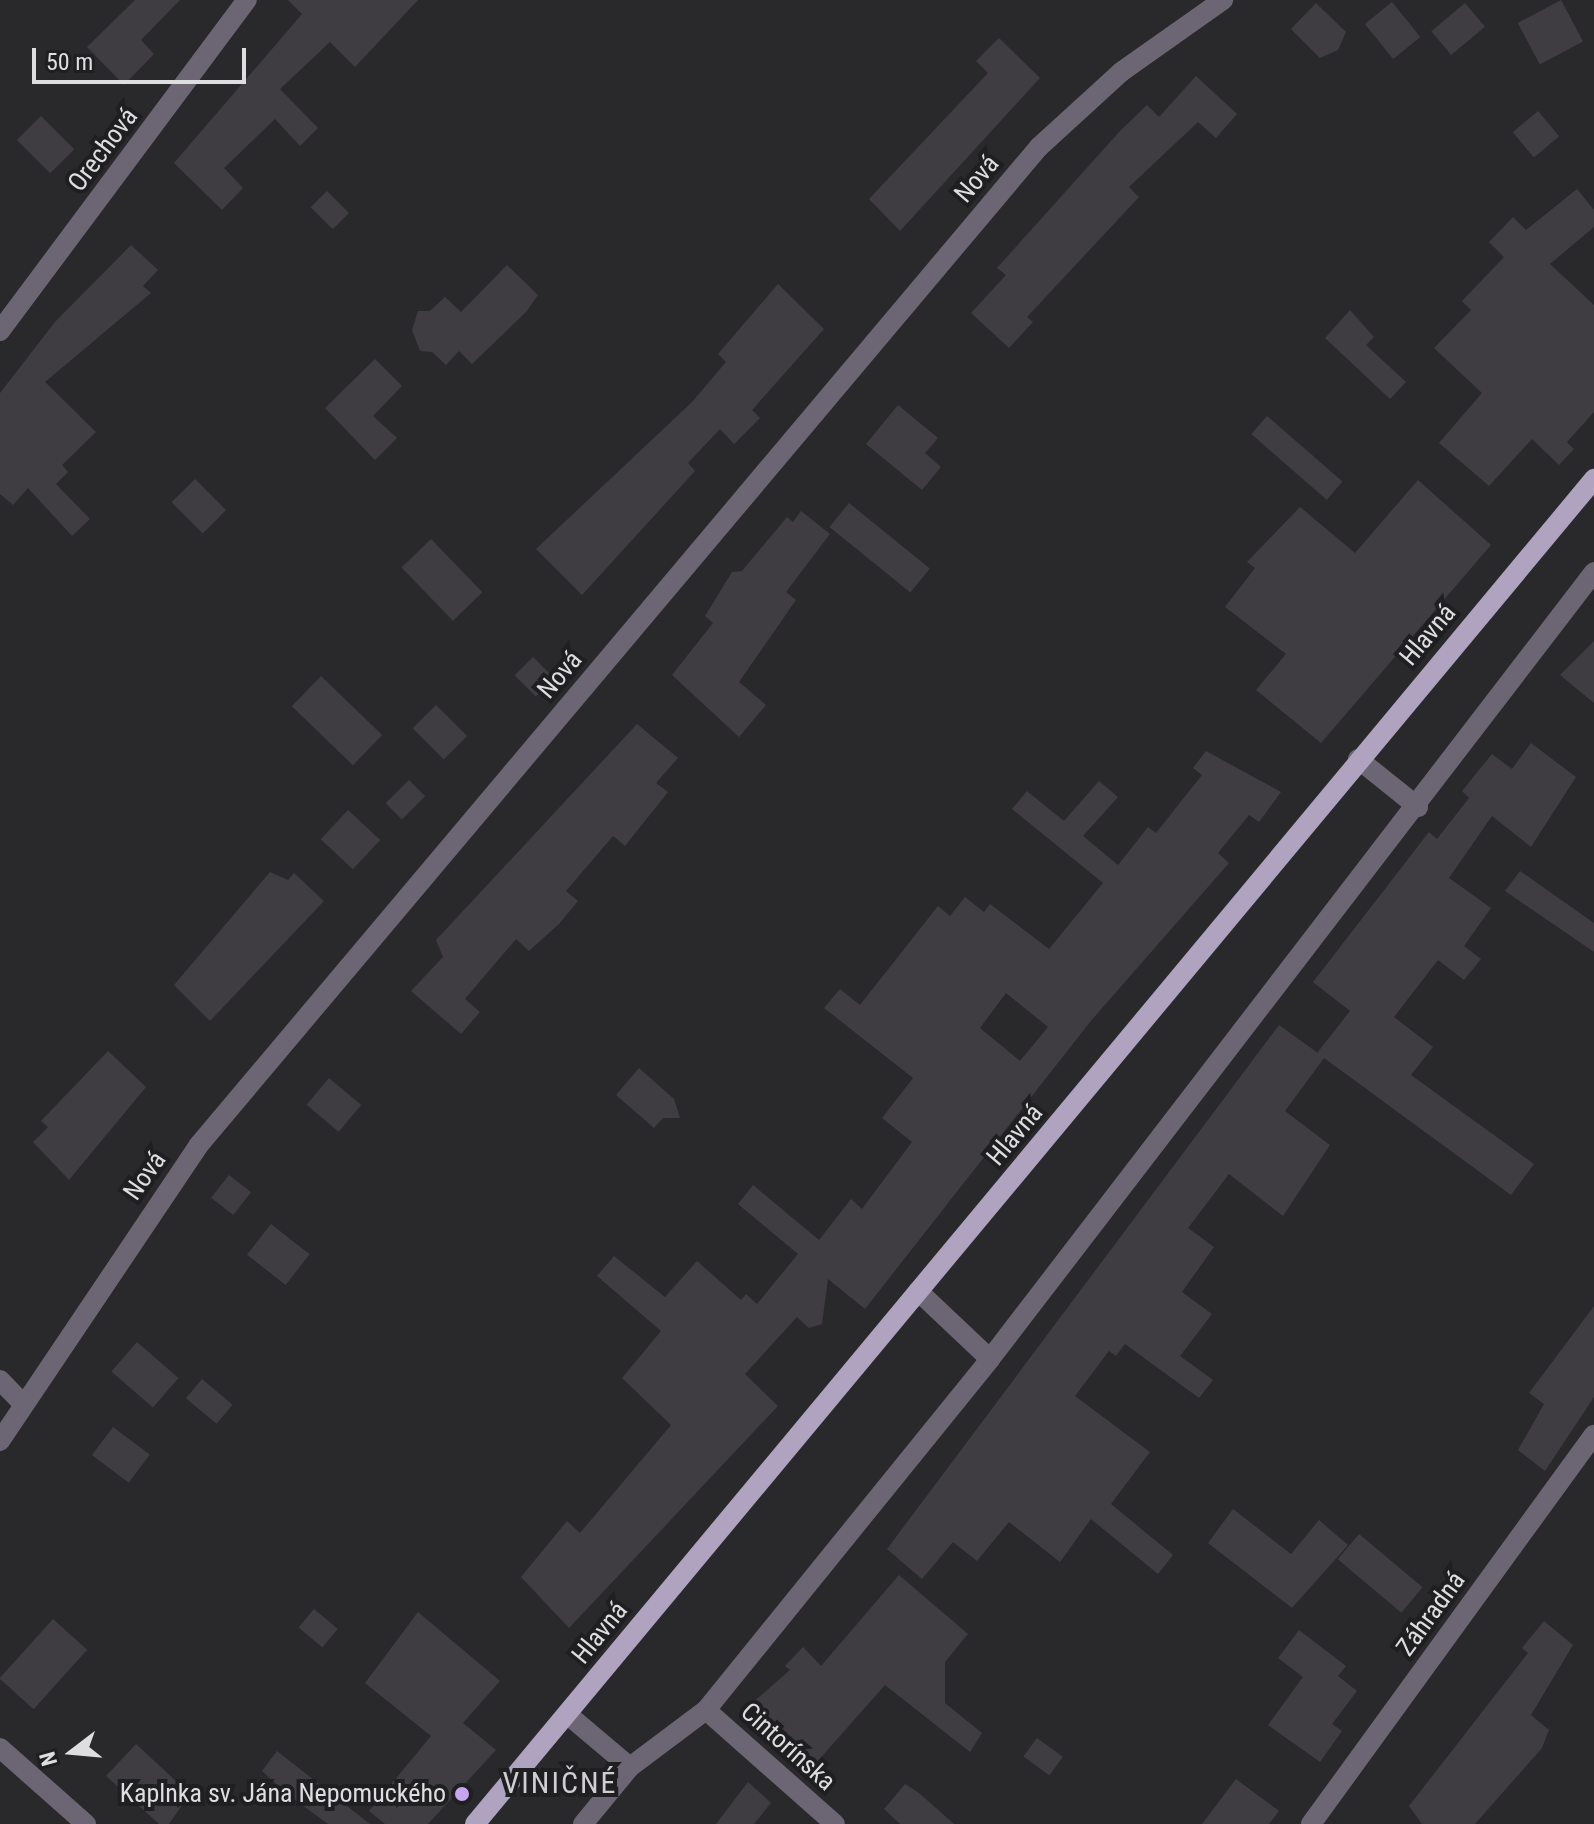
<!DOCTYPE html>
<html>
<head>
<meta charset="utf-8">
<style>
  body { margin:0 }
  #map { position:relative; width:1594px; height:1824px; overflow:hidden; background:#29282b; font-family:"Roboto Condensed",sans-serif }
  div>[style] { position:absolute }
  .building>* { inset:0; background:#3f3d41; transform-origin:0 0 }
  .minor>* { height:20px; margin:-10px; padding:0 10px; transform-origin:10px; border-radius:10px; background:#6c6674 }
  .major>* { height:20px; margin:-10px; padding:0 10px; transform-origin:10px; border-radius:10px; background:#afa3bf }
  .dots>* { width:22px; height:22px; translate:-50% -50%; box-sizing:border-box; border:4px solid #1f1e21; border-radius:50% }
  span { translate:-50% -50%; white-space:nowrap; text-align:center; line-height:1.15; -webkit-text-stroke:8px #1f1e21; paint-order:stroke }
  .street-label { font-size:26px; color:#dedddf }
  .poi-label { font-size:26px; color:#dedddf }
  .right { translate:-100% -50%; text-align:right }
  .quarter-label { font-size:30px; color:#d0ced2; letter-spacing:2px }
  .north { position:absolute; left:32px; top:1712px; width:80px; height:80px; -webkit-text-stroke:6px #1f1e21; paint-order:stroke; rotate:254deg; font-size:22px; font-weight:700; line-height:32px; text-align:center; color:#dedddf }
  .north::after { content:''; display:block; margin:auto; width:28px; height:36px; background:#dedddf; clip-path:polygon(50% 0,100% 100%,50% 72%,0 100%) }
  .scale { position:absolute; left:32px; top:48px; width:214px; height:36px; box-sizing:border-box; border:4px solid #dedddf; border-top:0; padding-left:10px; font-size:24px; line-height:28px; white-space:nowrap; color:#dedddf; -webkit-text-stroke:6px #1f1e21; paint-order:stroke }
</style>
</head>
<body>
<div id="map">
  <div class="building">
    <i style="clip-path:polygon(135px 0,180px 0,141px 40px,154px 54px,124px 85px,87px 47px)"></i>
    <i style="clip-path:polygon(288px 0,418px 0,355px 67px,330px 42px,280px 89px,318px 128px,300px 146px,275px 119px,224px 168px,243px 188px,222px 210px,174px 163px,302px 14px)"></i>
    <i style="left:1561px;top:0;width:47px;height:49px;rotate:62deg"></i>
    <i style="left:1392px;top:2px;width:45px;height:35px;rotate:51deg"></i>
    <i style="clip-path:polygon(1316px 3px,1346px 32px,1338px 50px,1320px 58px,1291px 29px)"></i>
    <i style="left:1465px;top:3px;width:31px;height:44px;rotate:50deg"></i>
    <i style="clip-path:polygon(999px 38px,1040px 78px,900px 231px,869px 199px,988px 73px,976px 61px)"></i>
    <i style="clip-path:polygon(1196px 76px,1237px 114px,1216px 138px,1198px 122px,1129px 187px,1139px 197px,1027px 317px,1033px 322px,1009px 348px,971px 313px,1006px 275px,997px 268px,1120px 131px,1147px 105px,1159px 117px)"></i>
    <i style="left:1538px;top:111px;width:33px;height:33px;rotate:50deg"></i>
    <i style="left:41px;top:116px;width:47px;height:34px;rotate:45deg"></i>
    <i style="clip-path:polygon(1577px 189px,1594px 210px,1594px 227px,1550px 264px,1594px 305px,1594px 412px,1567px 442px,1574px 449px,1559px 465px,1532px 439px,1489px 486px,1439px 443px,1482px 393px,1434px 348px,1471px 310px,1462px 301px,1504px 257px,1489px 242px,1513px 217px,1526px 230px)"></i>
    <i style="left:327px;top:191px;width:31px;height:23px;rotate:45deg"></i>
    <i style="clip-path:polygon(131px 245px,158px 270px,143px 286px,151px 293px,45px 382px,96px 432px,62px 465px,68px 472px,56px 484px,90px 519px,72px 536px,28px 488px,13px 505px,0 494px,0 393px,55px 322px)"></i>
    <i style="clip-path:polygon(507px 265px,538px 295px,526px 312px,472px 364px,459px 351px,446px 365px,432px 352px,420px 351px,412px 330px,418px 311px,430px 311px,445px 297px,461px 312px)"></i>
    <i style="clip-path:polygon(778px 284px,824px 329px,752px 410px,760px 418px,734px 444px,720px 429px,688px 463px,695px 471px,582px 595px,536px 549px,692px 402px,726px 362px,718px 354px)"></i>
    <i style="clip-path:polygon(1350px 310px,1374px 337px,1366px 345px,1406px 382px,1390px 399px,1325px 338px)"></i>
    <i style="clip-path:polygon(375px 359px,402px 386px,373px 416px,397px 438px,375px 460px,325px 408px)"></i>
    <i style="clip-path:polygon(898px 405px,938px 438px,925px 453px,941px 467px,922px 490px,866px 444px)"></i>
    <i style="left:1267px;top:416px;width:100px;height:24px;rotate:41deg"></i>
    <i style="left:195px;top:479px;width:44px;height:33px;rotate:45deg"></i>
    <i style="clip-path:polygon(1418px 480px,1491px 545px,1321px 743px,1256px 690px,1286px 654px,1225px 607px,1255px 568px,1247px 562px,1300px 507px,1355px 553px)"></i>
    <i style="left:849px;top:503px;width:104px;height:31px;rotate:39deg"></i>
    <i style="clip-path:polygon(801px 511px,830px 534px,786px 592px,796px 600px,739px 682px,766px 705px,739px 737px,672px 675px,713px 623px,705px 616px,732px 572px,742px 571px,787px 517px,793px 522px)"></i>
    <i style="left:431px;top:539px;width:74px;height:41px;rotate:46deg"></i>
    <i style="clip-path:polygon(1594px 641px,1594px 703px,1560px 675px)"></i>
    <i style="left:533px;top:657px;width:30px;height:26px;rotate:45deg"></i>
    <i style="left:321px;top:676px;width:85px;height:42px;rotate:44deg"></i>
    <i style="left:436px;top:705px;width:44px;height:33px;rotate:45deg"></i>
    <i style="clip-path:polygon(637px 724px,678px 758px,656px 783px,668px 792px,625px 846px,613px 836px,566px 891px,578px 901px,559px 924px,529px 951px,516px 939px,465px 999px,480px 1012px,461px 1034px,411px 991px,443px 957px,436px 940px)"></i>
    <i style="clip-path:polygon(1531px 743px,1576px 777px,1531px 847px,1492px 816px,1449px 878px,1491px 908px,1464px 946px,1481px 959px,1464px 980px,1438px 960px,1394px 1017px,1433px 1047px,1411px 1075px,1534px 1164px,1511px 1195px,1324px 1058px,1285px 1111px,1330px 1145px,1283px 1216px,1229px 1174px,1188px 1228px,1214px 1247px,1182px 1292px,1212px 1314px,1180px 1356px,1213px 1380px,1199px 1398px,1125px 1344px,1116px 1356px,1109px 1351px,1075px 1396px,1150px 1452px,1111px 1504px,1173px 1555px,1158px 1574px,1091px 1519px,1060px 1562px,1009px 1522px,977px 1561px,953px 1542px,922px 1579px,887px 1549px,1279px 1025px,1322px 1056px,1317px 1053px,1350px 1011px,1313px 982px,1429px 832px,1437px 839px,1469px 798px,1462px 791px,1492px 754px,1512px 769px)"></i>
    <i style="clip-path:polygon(evenodd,1206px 751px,1281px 792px,1259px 822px,1249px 815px,1218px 853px,1229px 863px,1090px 1022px,865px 1309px,828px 1279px,822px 1324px,809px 1328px,797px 1317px,745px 1374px,778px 1406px,569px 1628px,521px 1577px,567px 1521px,580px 1533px,671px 1425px,622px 1378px,661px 1331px,597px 1276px,614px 1256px,665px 1297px,697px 1261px,741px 1300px,746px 1294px,757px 1304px,798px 1254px,738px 1204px,753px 1185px,819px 1240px,851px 1199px,862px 1209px,912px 1142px,882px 1118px,913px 1078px,824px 1008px,840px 989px,860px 1005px,938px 906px,950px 916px,965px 897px,984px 912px,990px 904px,1049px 949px,1103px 883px,1012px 809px,1027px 791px,1064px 821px,1099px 781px,1118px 797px,1083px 836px,1118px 865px,1148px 827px,1156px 833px,1202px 775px,1193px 768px,1206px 751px,1006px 993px,1048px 1027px,1020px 1061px,980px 1028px,1006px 993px)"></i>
    <i style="left:409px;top:780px;width:23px;height:33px;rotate:45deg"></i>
    <i style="left:348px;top:810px;width:44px;height:40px;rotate:43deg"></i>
    <i style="clip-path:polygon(1520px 871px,1594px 923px,1594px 952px,1505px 891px)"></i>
    <i style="clip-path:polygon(270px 872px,288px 880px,294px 873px,324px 901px,210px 1021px,174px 985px)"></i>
    <i style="clip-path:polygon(108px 1051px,146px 1087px,69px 1180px,33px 1142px,48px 1127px,41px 1121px)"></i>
    <i style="clip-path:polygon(639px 1068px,674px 1099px,680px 1118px,663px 1118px,654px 1128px,616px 1095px)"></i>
    <i style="left:329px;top:1078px;width:42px;height:35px;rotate:40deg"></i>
    <i style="left:229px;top:1175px;width:28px;height:29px;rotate:38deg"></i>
    <i style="left:271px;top:1224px;width:49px;height:39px;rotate:38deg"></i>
    <i style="clip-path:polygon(1594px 1306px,1594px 1397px,1545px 1471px,1518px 1450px,1544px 1404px,1529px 1393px)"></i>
    <i style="left:137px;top:1342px;width:55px;height:39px;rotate:41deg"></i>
    <i style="left:202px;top:1379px;width:40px;height:25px;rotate:40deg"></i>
    <i style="left:113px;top:1427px;width:46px;height:35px;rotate:37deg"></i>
    <i style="clip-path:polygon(1233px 1509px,1291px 1554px,1319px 1520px,1348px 1545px,1292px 1608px,1208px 1543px)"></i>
    <i style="left:1359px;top:1534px;width:83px;height:33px;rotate:40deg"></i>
    <i style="clip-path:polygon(899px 1575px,968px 1634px,945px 1662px,945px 1703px,982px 1733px,970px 1752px,885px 1685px,816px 1763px,751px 1704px,790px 1670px,785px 1666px,803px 1647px,821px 1666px)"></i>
    <i style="left:314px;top:1609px;width:31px;height:24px;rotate:40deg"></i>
    <i style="clip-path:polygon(418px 1612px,500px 1681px,463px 1723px,496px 1750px,428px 1824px,385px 1824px,369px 1811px,431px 1736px,365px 1683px)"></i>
    <i style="left:53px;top:1619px;width:46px;height:80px;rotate:42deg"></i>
    <i style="clip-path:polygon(1544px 1621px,1573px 1645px,1531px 1715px,1549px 1730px,1542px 1748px,1475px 1824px,1422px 1824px,1409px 1806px,1528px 1653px,1522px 1648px)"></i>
    <i style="clip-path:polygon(1299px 1630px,1346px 1666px,1338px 1676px,1357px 1691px,1332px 1724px,1342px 1731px,1320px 1762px,1268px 1725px,1303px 1677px,1278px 1658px)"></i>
    <i style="left:1037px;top:1738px;width:32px;height:23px;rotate:36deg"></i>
    <i style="clip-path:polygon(136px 1744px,190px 1794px,169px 1824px,159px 1824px,106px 1776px)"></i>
    <i style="clip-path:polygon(277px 1751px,370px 1824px,328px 1824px,287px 1794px,262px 1771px)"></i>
    <i style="clip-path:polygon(1236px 1779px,1279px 1811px,1269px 1824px,1202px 1824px)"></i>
    <i style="clip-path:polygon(748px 1782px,771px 1803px,754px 1824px,716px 1824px)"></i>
    <i style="clip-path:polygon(905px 1784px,919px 1793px,954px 1824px,900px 1824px,884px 1809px)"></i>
  </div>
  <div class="minor">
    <i style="left:0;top:331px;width:413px;rotate:-53.3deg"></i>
    <i style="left:1358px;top:759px;width:77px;rotate:38.7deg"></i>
    <i style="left:918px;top:1291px;width:99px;rotate:43.4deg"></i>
    <i style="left:0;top:1380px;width:29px;rotate:46deg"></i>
    <i style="left:0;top:1441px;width:355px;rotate:-56.1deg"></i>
    <i style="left:198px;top:1146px;width:1306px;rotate:-49.91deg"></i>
    <i style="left:1039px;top:147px;width:111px;rotate:-42.4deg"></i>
    <i style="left:1121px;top:72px;width:125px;rotate:-35.2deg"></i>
    <i style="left:706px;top:1710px;width:172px;rotate:41.5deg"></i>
    <i style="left:567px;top:1714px;width:82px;rotate:40.1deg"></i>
    <i style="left:0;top:1748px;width:115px;rotate:41.5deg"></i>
    <i style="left:583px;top:1824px;width:74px;rotate:-50.5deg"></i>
    <i style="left:630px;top:1767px;width:95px;rotate:-36.9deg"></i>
    <i style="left:706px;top:1710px;width:452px;rotate:-51deg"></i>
    <i style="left:990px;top:1359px;width:992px;rotate:-52.49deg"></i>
    <i style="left:1311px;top:1824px;width:481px;rotate:-54deg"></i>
  </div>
  <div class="major">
    <i style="left:475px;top:1824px;width:1750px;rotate:-50.24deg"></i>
  </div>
  <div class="dots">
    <i style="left:462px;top:1794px;background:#c7a6f0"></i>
  </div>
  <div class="street-label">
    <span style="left:103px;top:150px;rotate:-53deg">Orechová</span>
    <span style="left:977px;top:179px;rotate:-50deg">Nová</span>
    <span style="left:1428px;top:635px;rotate:-50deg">Hlavná</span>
    <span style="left:560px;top:675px;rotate:-50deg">Nová</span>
    <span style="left:1015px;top:1135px;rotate:-50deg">Hlavná</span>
    <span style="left:145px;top:1176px;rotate:-55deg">Nová</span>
    <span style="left:1431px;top:1614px;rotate:-54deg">Záhradná</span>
    <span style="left:600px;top:1633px;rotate:-51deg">Hlavná</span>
    <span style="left:788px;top:1747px;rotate:42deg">Cintorínska</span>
  </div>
  <div class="poi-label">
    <span class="right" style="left:446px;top:1794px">Kaplnka sv. Jána Nepomuckého</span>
  </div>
  <div class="quarter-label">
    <span style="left:560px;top:1783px">VINIČNÉ</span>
  </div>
  <div class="north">N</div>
  <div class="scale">50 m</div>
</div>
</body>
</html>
